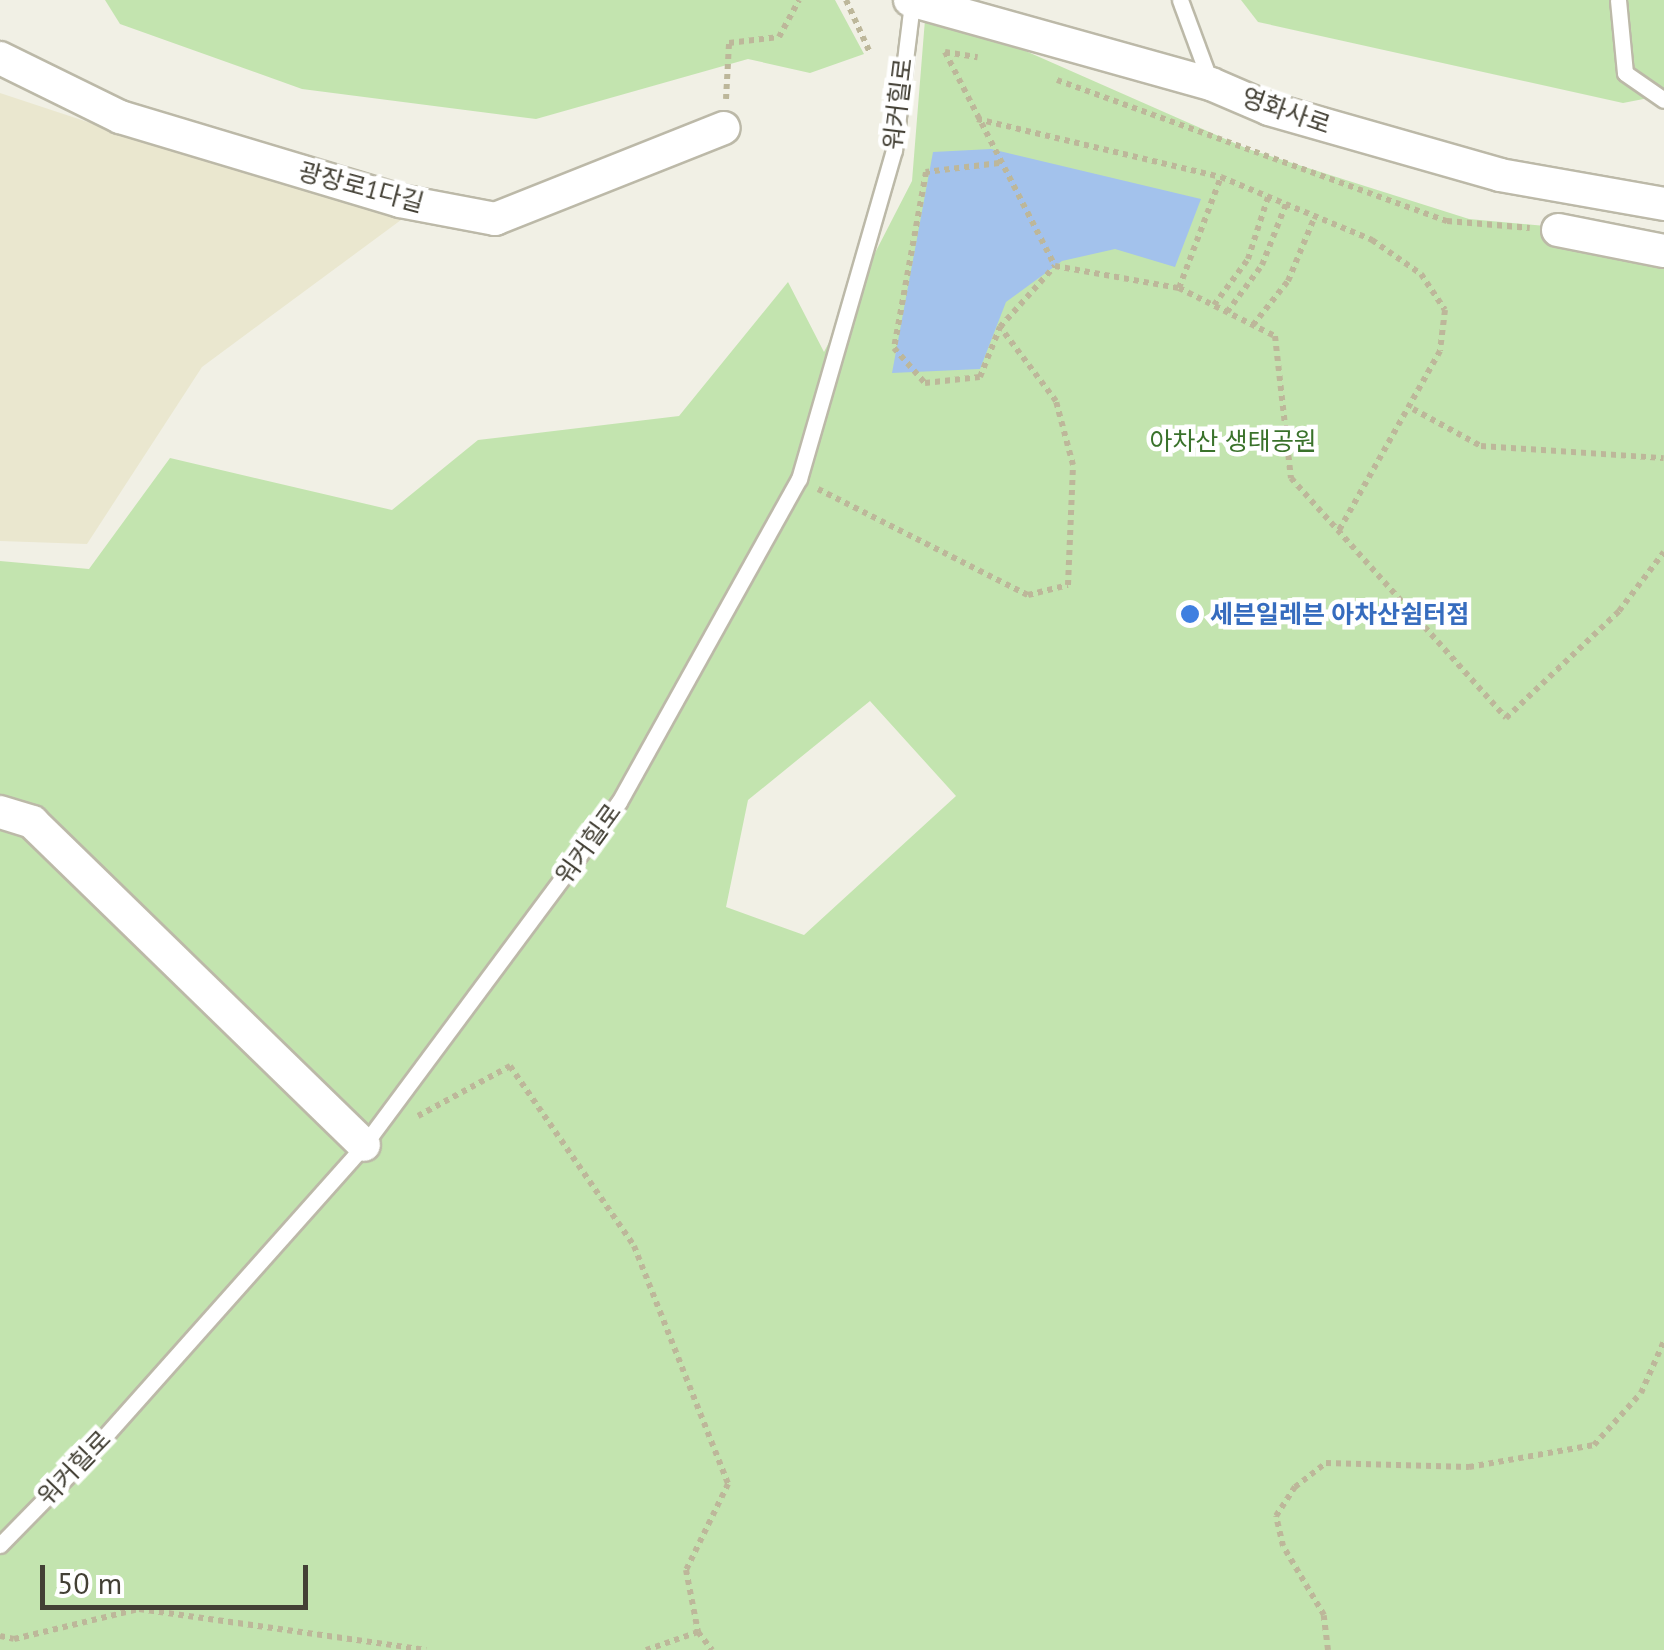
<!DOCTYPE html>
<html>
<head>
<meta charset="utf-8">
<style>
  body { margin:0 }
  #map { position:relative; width:1664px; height:1650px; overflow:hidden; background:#f1f0e5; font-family:"PT Sans","Noto Sans KR",sans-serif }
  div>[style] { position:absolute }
  .education>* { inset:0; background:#eae7cf }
  .green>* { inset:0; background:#c3e4af }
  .water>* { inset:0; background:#a3c2ec }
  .path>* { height:6px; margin-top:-3px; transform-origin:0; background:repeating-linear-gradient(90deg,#bdb79a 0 5px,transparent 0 10px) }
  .roads { filter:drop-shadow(2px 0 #bcb9a8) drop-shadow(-2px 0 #bcb9a8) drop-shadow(0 2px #bcb9a8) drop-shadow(0 -2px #bcb9a8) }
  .lane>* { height:15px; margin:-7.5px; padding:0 7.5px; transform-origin:7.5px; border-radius:7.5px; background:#fff }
  .street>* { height:32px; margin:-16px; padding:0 16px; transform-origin:16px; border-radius:16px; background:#fff }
  .dots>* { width:28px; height:28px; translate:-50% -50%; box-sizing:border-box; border:5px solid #fff; border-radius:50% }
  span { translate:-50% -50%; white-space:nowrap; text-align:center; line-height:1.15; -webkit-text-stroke:9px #fff; paint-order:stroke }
  .street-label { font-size:25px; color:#434035 }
  .park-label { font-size:25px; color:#3a722b }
  .shop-label { font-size:25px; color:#366cbe; font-weight:700 }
  .left { translate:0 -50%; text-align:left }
  .scale { position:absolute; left:40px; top:1565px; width:268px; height:45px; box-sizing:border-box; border:5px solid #434035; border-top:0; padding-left:12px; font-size:30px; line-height:35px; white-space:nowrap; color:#434035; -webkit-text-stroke:8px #fff; paint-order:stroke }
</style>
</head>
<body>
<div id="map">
  <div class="education">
    <i style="clip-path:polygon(0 93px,130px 136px,428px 200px,202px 367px,87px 544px,0 541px)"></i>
  </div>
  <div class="green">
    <i style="clip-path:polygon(105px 0,835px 0,864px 54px,810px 73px,748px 59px,536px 119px,302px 89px,120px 24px)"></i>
    <i style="clip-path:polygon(1241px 0,1664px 0,1664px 95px,1623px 103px,1258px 22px)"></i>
    <i style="clip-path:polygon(evenodd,926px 7px,1248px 149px,1469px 219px,1664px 237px,1664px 1650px,0 1650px,0 561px,89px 569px,170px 458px,392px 510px,478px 440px,679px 416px,788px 282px,824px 352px,912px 181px,926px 7px,870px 701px,956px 796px,804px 935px,726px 907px,748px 800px,870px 701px)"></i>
  </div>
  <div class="water">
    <i style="clip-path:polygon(991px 149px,1201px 199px,1175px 267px,1115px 249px,1062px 261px,1006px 302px,980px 369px,892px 373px,933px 152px)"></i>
  </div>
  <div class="path">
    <i style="left:846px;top:0;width:58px;rotate:65.6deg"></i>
    <i style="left:945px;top:52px;width:33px;rotate:9deg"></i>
    <i style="left:945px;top:52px;width:241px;rotate:62.8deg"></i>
    <i style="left:1057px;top:80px;width:415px;rotate:19.9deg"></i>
    <i style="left:1447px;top:221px;width:83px;rotate:4.8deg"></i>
    <i style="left:726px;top:99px;width:56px;rotate:-86.9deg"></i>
    <i style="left:729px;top:43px;width:50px;rotate:-6.8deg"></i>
    <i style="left:779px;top:37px;width:42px;rotate:-61.6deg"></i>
    <i style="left:977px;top:119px;width:251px;rotate:13.4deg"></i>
    <i style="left:1221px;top:177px;width:164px;rotate:22.6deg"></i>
    <i style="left:1372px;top:240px;width:60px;rotate:34.8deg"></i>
    <i style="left:1421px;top:274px;width:43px;rotate:56.3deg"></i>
    <i style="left:1445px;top:310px;width:41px;rotate:97deg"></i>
    <i style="left:1440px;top:351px;width:206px;rotate:119.4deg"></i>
    <i style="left:999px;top:163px;width:74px;rotate:173deg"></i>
    <i style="left:926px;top:172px;width:179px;rotate:100.3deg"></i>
    <i style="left:894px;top:348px;width:47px;rotate:48.5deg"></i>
    <i style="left:925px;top:383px;width:55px;rotate:-6.2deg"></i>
    <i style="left:980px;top:377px;width:54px;rotate:-68.2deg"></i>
    <i style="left:1000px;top:327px;width:82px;rotate:-48deg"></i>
    <i style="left:1055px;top:266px;width:126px;rotate:10.1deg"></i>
    <i style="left:1179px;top:288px;width:107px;rotate:26.6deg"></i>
    <i style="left:1275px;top:336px;width:143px;rotate:83.6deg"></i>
    <i style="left:1291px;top:478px;width:322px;rotate:48.1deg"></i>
    <i style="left:1506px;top:718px;width:156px;rotate:-43.4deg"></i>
    <i style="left:1619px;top:611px;width:74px;rotate:-52.7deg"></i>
    <i style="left:1179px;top:288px;width:119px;rotate:-69.3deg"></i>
    <i style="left:1214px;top:305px;width:57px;rotate:-53.5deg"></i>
    <i style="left:1248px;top:259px;width:65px;rotate:-72.1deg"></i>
    <i style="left:1227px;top:312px;width:59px;rotate:-53.3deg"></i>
    <i style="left:1262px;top:265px;width:66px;rotate:-68.5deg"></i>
    <i style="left:1253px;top:325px;width:56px;rotate:-51.5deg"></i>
    <i style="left:1288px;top:281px;width:70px;rotate:-67.4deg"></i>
    <i style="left:1413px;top:409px;width:77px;rotate:28.6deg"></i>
    <i style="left:1481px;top:446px;width:183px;rotate:3.8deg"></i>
    <i style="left:818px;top:489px;width:235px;rotate:26.8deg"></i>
    <i style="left:1028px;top:595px;width:41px;rotate:-14deg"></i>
    <i style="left:1068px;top:585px;width:120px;rotate:-87.6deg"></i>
    <i style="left:1073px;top:465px;width:66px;rotate:-104.9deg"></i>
    <i style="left:1056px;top:401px;width:93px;rotate:-127.1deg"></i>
    <i style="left:418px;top:1116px;width:105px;rotate:-28.5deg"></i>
    <i style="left:510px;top:1066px;width:219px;rotate:55.4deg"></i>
    <i style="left:634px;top:1246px;width:256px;rotate:68.4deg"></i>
    <i style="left:728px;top:1484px;width:96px;rotate:116deg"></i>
    <i style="left:686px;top:1570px;width:63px;rotate:79deg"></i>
    <i style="left:698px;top:1632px;width:23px;rotate:52deg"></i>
    <i style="left:0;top:1636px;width:14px;rotate:12deg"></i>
    <i style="left:14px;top:1639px;width:129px;rotate:-13.5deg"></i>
    <i style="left:139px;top:1609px;width:290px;rotate:8.1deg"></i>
    <i style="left:646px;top:1650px;width:55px;rotate:-19.1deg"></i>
    <i style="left:1328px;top:1650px;width:35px;rotate:-97deg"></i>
    <i style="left:1324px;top:1615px;width:80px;rotate:-120.7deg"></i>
    <i style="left:1283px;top:1546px;width:31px;rotate:-103deg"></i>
    <i style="left:1276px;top:1516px;width:35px;rotate:-57deg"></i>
    <i style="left:1295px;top:1487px;width:39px;rotate:-38deg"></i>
    <i style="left:1326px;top:1463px;width:143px;rotate:1.6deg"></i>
    <i style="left:1469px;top:1467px;width:127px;rotate:-10deg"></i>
    <i style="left:1594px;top:1445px;width:70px;rotate:-47.9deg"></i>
    <i style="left:1641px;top:1393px;width:57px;rotate:-66.1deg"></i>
  </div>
  <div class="roads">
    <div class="lane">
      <i style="left:1180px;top:0;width:90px;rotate:69.7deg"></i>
      <i style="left:1618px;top:0;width:73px;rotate:84.5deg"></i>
      <i style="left:1625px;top:73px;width:47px;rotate:34.7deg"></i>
      <i style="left:0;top:1545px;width:129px;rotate:-45.6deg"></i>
      <i style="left:90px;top:1453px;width:412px;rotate:-48.3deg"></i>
      <i style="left:364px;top:1145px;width:427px;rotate:-53.4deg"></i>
      <i style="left:619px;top:802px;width:370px;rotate:-60.9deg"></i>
      <i style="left:799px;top:479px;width:342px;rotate:-73.9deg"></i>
      <i style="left:894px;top:150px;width:147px;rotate:-83deg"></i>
    </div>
    <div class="street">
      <i style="left:910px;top:0;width:313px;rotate:15.6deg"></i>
      <i style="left:1211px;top:84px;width:63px;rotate:23.3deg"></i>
      <i style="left:1269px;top:109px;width:240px;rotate:15.9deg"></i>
      <i style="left:1500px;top:175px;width:167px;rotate:10deg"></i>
      <i style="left:0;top:58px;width:134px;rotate:26.2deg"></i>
      <i style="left:120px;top:117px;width:292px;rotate:16.7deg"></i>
      <i style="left:400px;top:201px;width:97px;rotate:10.7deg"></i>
      <i style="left:495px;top:219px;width:246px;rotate:-21.7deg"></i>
      <i style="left:1558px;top:230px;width:108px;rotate:11.2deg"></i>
      <i style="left:0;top:812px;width:34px;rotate:17deg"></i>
      <i style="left:32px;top:822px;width:463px;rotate:44.2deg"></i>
    </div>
  </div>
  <div class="dots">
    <i style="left:1190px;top:614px;background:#3f7fe0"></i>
  </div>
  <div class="street-label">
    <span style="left:898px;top:104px;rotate:-83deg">워커힐로</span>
    <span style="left:1286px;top:111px;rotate:19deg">영화사로</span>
    <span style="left:361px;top:187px;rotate:15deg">광장로1다길</span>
    <span style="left:588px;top:844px;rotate:-54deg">워커힐로</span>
    <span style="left:74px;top:1468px;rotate:-46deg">워커힐로</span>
  </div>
  <div class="park-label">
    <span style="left:1233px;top:441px">아차산 생태공원</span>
  </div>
  <div class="shop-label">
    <span class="left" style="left:1210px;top:614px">세븐일레븐 아차산쉼터점</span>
  </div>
  <div class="scale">50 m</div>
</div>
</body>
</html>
